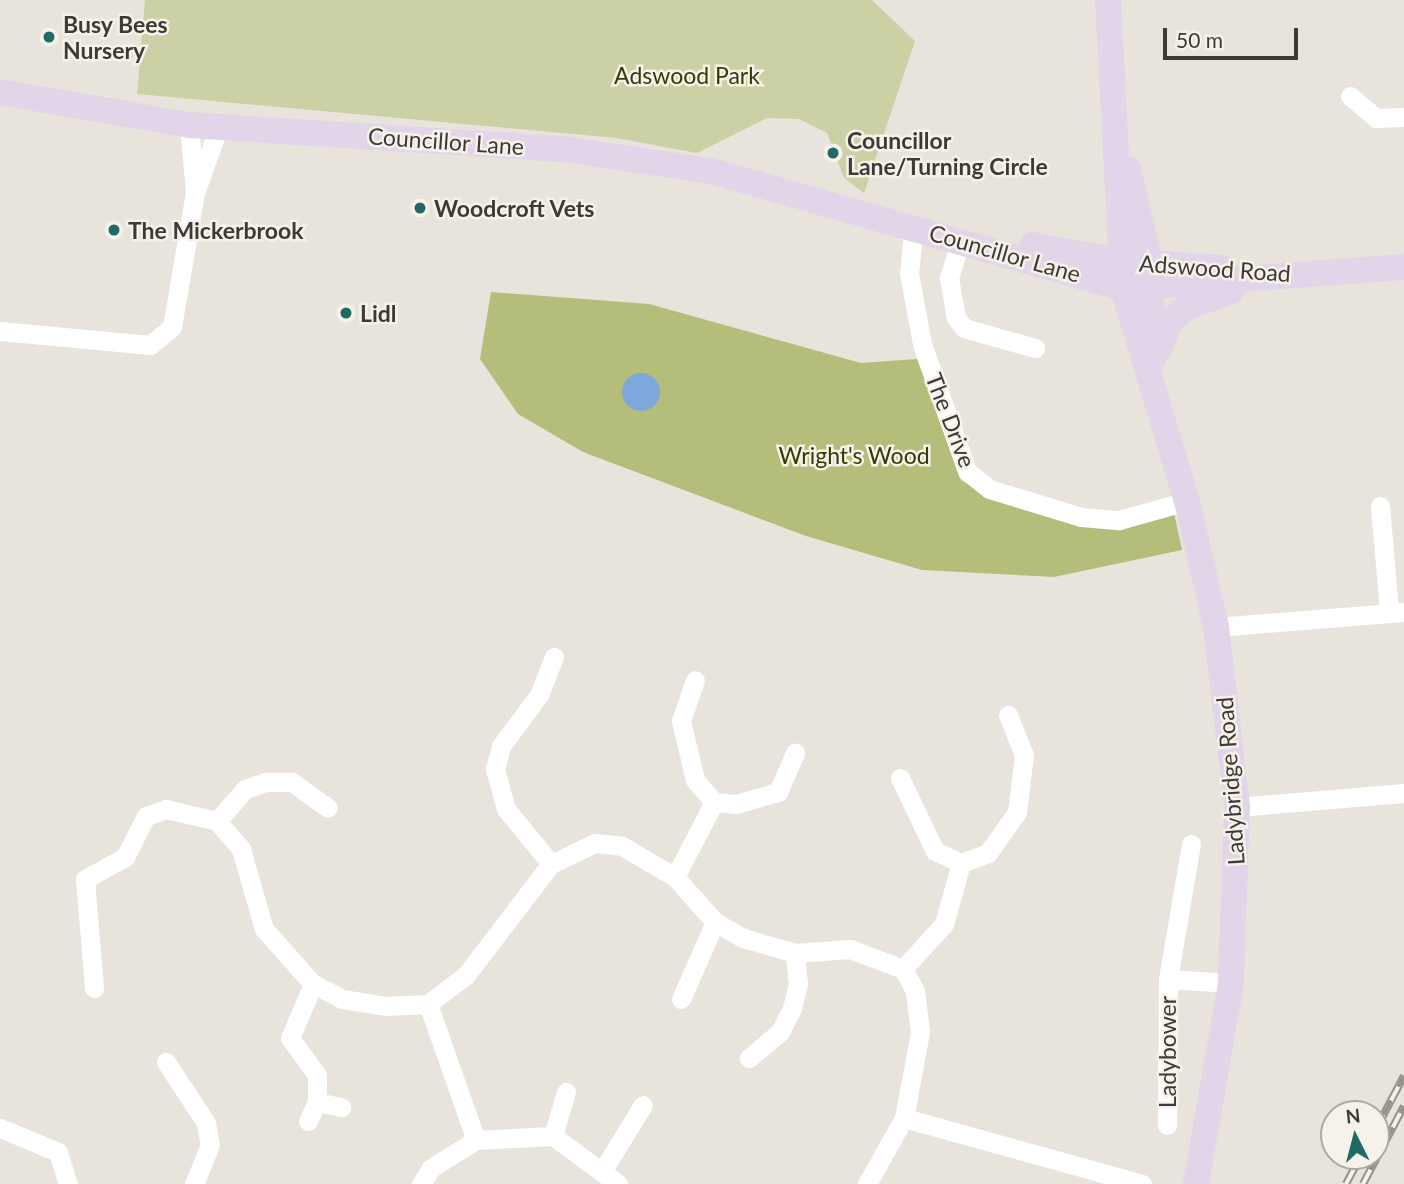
<!DOCTYPE html>
<html>
<head>
<meta charset="utf-8">
<style>
  body { margin:0 }
  #map { position:relative; width:1404px; height:1184px; overflow:hidden; background:#e9e4db; font-family:Lato,sans-serif }
  div>[style] { position:absolute }
  .green>* { inset:0; background:#cbd1a5 }
  .forest>* { inset:0; background:#b4bd7a }
  .water>* { inset:0; background:#7ea7dc }
  .round { border-radius:50% }
  .street>* { height:19px; margin:-9.5px; padding:0 9.5px; transform-origin:9.5px; border-radius:9.5px; background:#fff }
  .secondary>* { height:26px; margin:-13px; padding:0 13px; transform-origin:13px; border-radius:13px; background:#e2d5e9 }
  .rail>* { height:8px; margin-top:-4px; transform-origin:0; background:repeating-linear-gradient(90deg,#f7f2e9 0 16px,#94918b 0 32px); box-sizing:border-box; border-block:2px solid #94918b }
  .dots>* { width:19px; height:19px; translate:-50% -50%; box-sizing:border-box; border:4px solid #f7f2e9; border-radius:50% }
  span { translate:-50% -50%; white-space:nowrap; text-align:center; line-height:1.15; -webkit-text-stroke:5px #f7f2e9; paint-order:stroke }
  .poi-label { font-size:23px; color:#3c3a37; font-weight:700 }
  .left { translate:0 -50%; text-align:left }
  .park-label { font-size:23px; color:#363a04 }
  .street-label { font-size:23px; color:#3c3a37 }
  .north { position:absolute; left:1320px; top:1100px; width:70px; height:70px; box-sizing:border-box; background:#f7f2e9; border:2px solid #aca8a2; border-radius:50%; rotate:354deg; font-size:19px; font-weight:700; line-height:28px; text-align:center; color:#3c3a37 }
  .north::after { content:''; display:block; margin:auto; width:24px; height:32px; background:#1f6a63; clip-path:polygon(50% 0,100% 100%,50% 72%,0 100%) }
  .scale { position:absolute; left:1163px; top:28px; width:135px; height:32px; box-sizing:border-box; border:4px solid #3c3a37; border-top:0; padding-left:9px; font-size:21px; line-height:24px; white-space:nowrap; color:#3c3a37; -webkit-text-stroke:5px #f7f2e9; paint-order:stroke }
</style>
</head>
<body>
<div id="map">
  <div class="green">
    <i style="clip-path:polygon(145px 0,872px 0,915px 41px,864px 193px,844px 178px,827px 133px,799px 119px,767px 118px,697px 153px,616px 138px,137px 94px)"></i>
  </div>
  <div class="forest">
    <i style="clip-path:polygon(491px 292px,649px 304px,861px 363px,917px 359px,961px 480px,988px 496px,1082px 525px,1174px 513px,1182px 550px,1054px 577px,922px 570px,806px 536px,583px 452px,518px 414px,480px 359px)"></i>
  </div>
  <div class="water">
    <i class="round" style="left:622px;top:373px;width:38px;height:38px"></i>
  </div>
  <div class="street">
    <i style="left:1350px;top:96px;width:34px;rotate:40deg"></i>
    <i style="left:1376px;top:118px;width:28px;rotate:-2deg"></i>
    <i style="left:189px;top:125px;width:67px;rotate:84.9deg"></i>
    <i style="left:914px;top:226px;width:47px;rotate:96.1deg"></i>
    <i style="left:909px;top:273px;width:72px;rotate:79.6deg"></i>
    <i style="left:922px;top:344px;width:135px;rotate:70.5deg"></i>
    <i style="left:967px;top:471px;width:28px;rotate:39deg"></i>
    <i style="left:989px;top:489px;width:96px;rotate:16.9deg"></i>
    <i style="left:1081px;top:517px;width:38px;rotate:5deg"></i>
    <i style="left:1119px;top:520px;width:71px;rotate:-15.6deg"></i>
    <i style="left:961px;top:239px;width:41px;rotate:107.1deg"></i>
    <i style="left:949px;top:278px;width:41px;rotate:80.1deg"></i>
    <i style="left:956px;top:318px;width:13px;rotate:51deg"></i>
    <i style="left:964px;top:328px;width:74px;rotate:15.7deg"></i>
    <i style="left:0;top:331px;width:151px;rotate:5.3deg"></i>
    <i style="left:150px;top:345px;width:28px;rotate:-39deg"></i>
    <i style="left:172px;top:327px;width:136px;rotate:-80.3deg"></i>
    <i style="left:195px;top:193px;width:71px;rotate:-70.3deg"></i>
    <i style="left:1380px;top:506px;width:106px;rotate:85.1deg"></i>
    <i style="left:1216px;top:627px;width:189px;rotate:-4.6deg"></i>
    <i style="left:900px;top:778px;width:81px;rotate:64.4deg"></i>
    <i style="left:935px;top:851px;width:29px;rotate:25deg"></i>
    <i style="left:714px;top:802px;width:22px;rotate:5deg"></i>
    <i style="left:736px;top:804px;width:44px;rotate:-15.9deg"></i>
    <i style="left:778px;top:792px;width:43px;rotate:-66.4deg"></i>
    <i style="left:1237px;top:807px;width:168px;rotate:-4.8deg"></i>
    <i style="left:217px;top:821px;width:43px;rotate:-48.8deg"></i>
    <i style="left:245px;top:789px;width:21px;rotate:-19deg"></i>
    <i style="left:265px;top:782px;width:27px"></i>
    <i style="left:292px;top:782px;width:44px;rotate:35.8deg"></i>
    <i style="left:1191px;top:844px;width:137px;rotate:99.7deg"></i>
    <i style="left:1168px;top:979px;width:63px;rotate:3.6deg"></i>
    <i style="left:551px;top:864px;width:71px;rotate:-129.3deg"></i>
    <i style="left:506px;top:809px;width:41px;rotate:-105.4deg"></i>
    <i style="left:495px;top:769px;width:24px;rotate:-75deg"></i>
    <i style="left:501px;top:746px;width:64px;rotate:-53.3deg"></i>
    <i style="left:539px;top:695px;width:41px;rotate:-68.5deg"></i>
    <i style="left:675px;top:877px;width:85px;rotate:-62.5deg"></i>
    <i style="left:714px;top:802px;width:29px;rotate:-131deg"></i>
    <i style="left:695px;top:780px;width:61px;rotate:-103.3deg"></i>
    <i style="left:681px;top:721px;width:43px;rotate:-71.1deg"></i>
    <i style="left:903px;top:969px;width:61px;rotate:-47.7deg"></i>
    <i style="left:944px;top:924px;width:63px;rotate:-74.4deg"></i>
    <i style="left:961px;top:863px;width:29px;rotate:-20deg"></i>
    <i style="left:988px;top:853px;width:50px;rotate:-54.7deg"></i>
    <i style="left:1017px;top:812px;width:57px;rotate:-83deg"></i>
    <i style="left:1024px;top:755px;width:43px;rotate:-111.8deg"></i>
    <i style="left:94px;top:988px;width:109px;rotate:-94.7deg"></i>
    <i style="left:85px;top:879px;width:46px;rotate:-28.8deg"></i>
    <i style="left:125px;top:857px;width:46px;rotate:-62.9deg"></i>
    <i style="left:146px;top:816px;width:21px;rotate:-19deg"></i>
    <i style="left:166px;top:809px;width:52px;rotate:13.2deg"></i>
    <i style="left:217px;top:821px;width:37px;rotate:49deg"></i>
    <i style="left:241px;top:849px;width:83px;rotate:74deg"></i>
    <i style="left:264px;top:929px;width:74px;rotate:48.3deg"></i>
    <i style="left:313px;top:984px;width:33px;rotate:27deg"></i>
    <i style="left:342px;top:999px;width:45px;rotate:9deg"></i>
    <i style="left:386px;top:1006px;width:42px;rotate:-2.7deg"></i>
    <i style="left:428px;top:1004px;width:48px;rotate:-37.3deg"></i>
    <i style="left:466px;top:975px;width:140px;rotate:-52.6deg"></i>
    <i style="left:551px;top:864px;width:49px;rotate:-25.5deg"></i>
    <i style="left:595px;top:843px;width:27px;rotate:6deg"></i>
    <i style="left:622px;top:846px;width:61px;rotate:30.3deg"></i>
    <i style="left:675px;top:877px;width:60px;rotate:48.4deg"></i>
    <i style="left:715px;top:922px;width:32px;rotate:30deg"></i>
    <i style="left:743px;top:938px;width:54px;rotate:16.1deg"></i>
    <i style="left:795px;top:953px;width:55px;rotate:-4.2deg"></i>
    <i style="left:850px;top:949px;width:57px;rotate:20.7deg"></i>
    <i style="left:903px;top:969px;width:25px;rotate:61deg"></i>
    <i style="left:915px;top:991px;width:41px;rotate:83deg"></i>
    <i style="left:920px;top:1032px;width:87px;rotate:100.5deg"></i>
    <i style="left:681px;top:999px;width:84px;rotate:-66.2deg"></i>
    <i style="left:428px;top:1004px;width:144px;rotate:70.6deg"></i>
    <i style="left:749px;top:1058px;width:40px;rotate:-40deg"></i>
    <i style="left:780px;top:1032px;width:27px;rotate:-63deg"></i>
    <i style="left:792px;top:1008px;width:25px;rotate:-76deg"></i>
    <i style="left:798px;top:984px;width:31px;rotate:-96deg"></i>
    <i style="left:166px;top:1062px;width:73px;rotate:56.7deg"></i>
    <i style="left:206px;top:1123px;width:22px;rotate:80deg"></i>
    <i style="left:210px;top:1145px;width:42px;rotate:112.3deg"></i>
    <i style="left:317px;top:1102px;width:25px;rotate:12deg"></i>
    <i style="left:308px;top:1121px;width:21px;rotate:-65deg"></i>
    <i style="left:317px;top:1102px;width:27px;rotate:-90deg"></i>
    <i style="left:317px;top:1075px;width:46px;rotate:-126.1deg"></i>
    <i style="left:290px;top:1038px;width:59px;rotate:-66.9deg"></i>
    <i style="left:1167px;top:1125px;width:146px;rotate:-89.6deg"></i>
    <i style="left:0;top:1128px;width:63px;rotate:22.5deg"></i>
    <i style="left:58px;top:1152px;width:34px;rotate:73deg"></i>
    <i style="left:553px;top:1136px;width:46px;rotate:-73.5deg"></i>
    <i style="left:603px;top:1170px;width:76px;rotate:-58.4deg"></i>
    <i style="left:421px;top:1184px;width:19px;rotate:-58deg"></i>
    <i style="left:431px;top:1168px;width:53px;rotate:-31.9deg"></i>
    <i style="left:476px;top:1140px;width:77px;rotate:-3deg"></i>
    <i style="left:553px;top:1136px;width:81px;rotate:36.4deg"></i>
    <i style="left:867px;top:1184px;width:76px;rotate:-60.7deg"></i>
    <i style="left:904px;top:1118px;width:247px;rotate:15.5deg"></i>
  </div>
  <div class="secondary">
    <i style="left:1108px;top:0;width:288px;rotate:87deg"></i>
    <i style="left:1123px;top:288px;width:222px;rotate:73.3deg"></i>
    <i style="left:1187px;top:501px;width:129px;rotate:77deg"></i>
    <i style="left:1216px;top:627px;width:181px;rotate:83.3deg"></i>
    <i style="left:1237px;top:807px;width:176px;rotate:92deg"></i>
    <i style="left:1231px;top:983px;width:204px;rotate:99.9deg"></i>
    <i style="left:0;top:92px;width:192px;rotate:9.9deg"></i>
    <i style="left:189px;top:125px;width:376px;rotate:3.7deg"></i>
    <i style="left:564px;top:149px;width:149px;rotate:8.5deg"></i>
    <i style="left:711px;top:171px;width:428px;rotate:15.9deg"></i>
    <i style="left:1123px;top:288px;width:282px;rotate:-4.3deg"></i>
    <i style="left:1128px;top:169px;width:97px;rotate:76.8deg"></i>
    <i style="left:1150px;top:263px;width:96px;rotate:88.2deg"></i>
    <i style="left:1032px;top:245px;width:87px;rotate:10.5deg"></i>
    <i style="left:1118px;top:261px;width:105px;rotate:3.8deg"></i>
    <i style="left:1158px;top:351px;width:31px;rotate:-68deg"></i>
    <i style="left:1170px;top:322px;width:21px;rotate:-43deg"></i>
    <i style="left:1185px;top:308px;width:49px;rotate:-20.3deg"></i>
  </div>
  <div class="rail">
    <i style="left:1376px;top:1129px;width:60px;rotate:-62.2deg"></i>
    <i style="left:1346px;top:1184px;width:32px;rotate:-62deg"></i>
    <i style="left:1363px;top:1184px;width:88px;rotate:-62.3deg"></i>
  </div>
  <div class="dots">
    <i style="left:49px;top:37px;background:#1f6a63"></i>
    <i style="left:833px;top:153px;background:#1f6a63"></i>
    <i style="left:420px;top:208px;background:#1f6a63"></i>
    <i style="left:114px;top:230px;background:#1f6a63"></i>
    <i style="left:346px;top:313px;background:#1f6a63"></i>
  </div>
  <div class="poi-label">
    <span class="left" style="left:63px;top:37px">Busy Bees<br>Nursery</span>
    <span class="left" style="left:847px;top:153px">Councillor<br>Lane/Turning Circle</span>
    <span class="left" style="left:434px;top:208px">Woodcroft Vets</span>
    <span class="left" style="left:128px;top:230px">The Mickerbrook</span>
    <span class="left" style="left:360px;top:313px">Lidl</span>
  </div>
  <div class="park-label">
    <span style="left:687px;top:75px">Adswood Park</span>
    <span style="left:854px;top:455px">Wright's Wood</span>
  </div>
  <div class="street-label">
    <span style="left:446px;top:141px;rotate:4deg">Councillor Lane</span>
    <span style="left:1005px;top:253px;rotate:16deg">Councillor Lane</span>
    <span style="left:1215px;top:268px;rotate:4deg">Adswood Road</span>
    <span style="left:951px;top:420px;rotate:69deg">The Drive</span>
    <span style="left:1230px;top:781px;rotate:-94deg">Ladybridge Road</span>
    <span style="left:1167px;top:1052px;rotate:-90deg">Ladybower</span>
  </div>
  <div class="north">N</div>
  <div class="scale">50 m</div>
</div>
</body>
</html>
